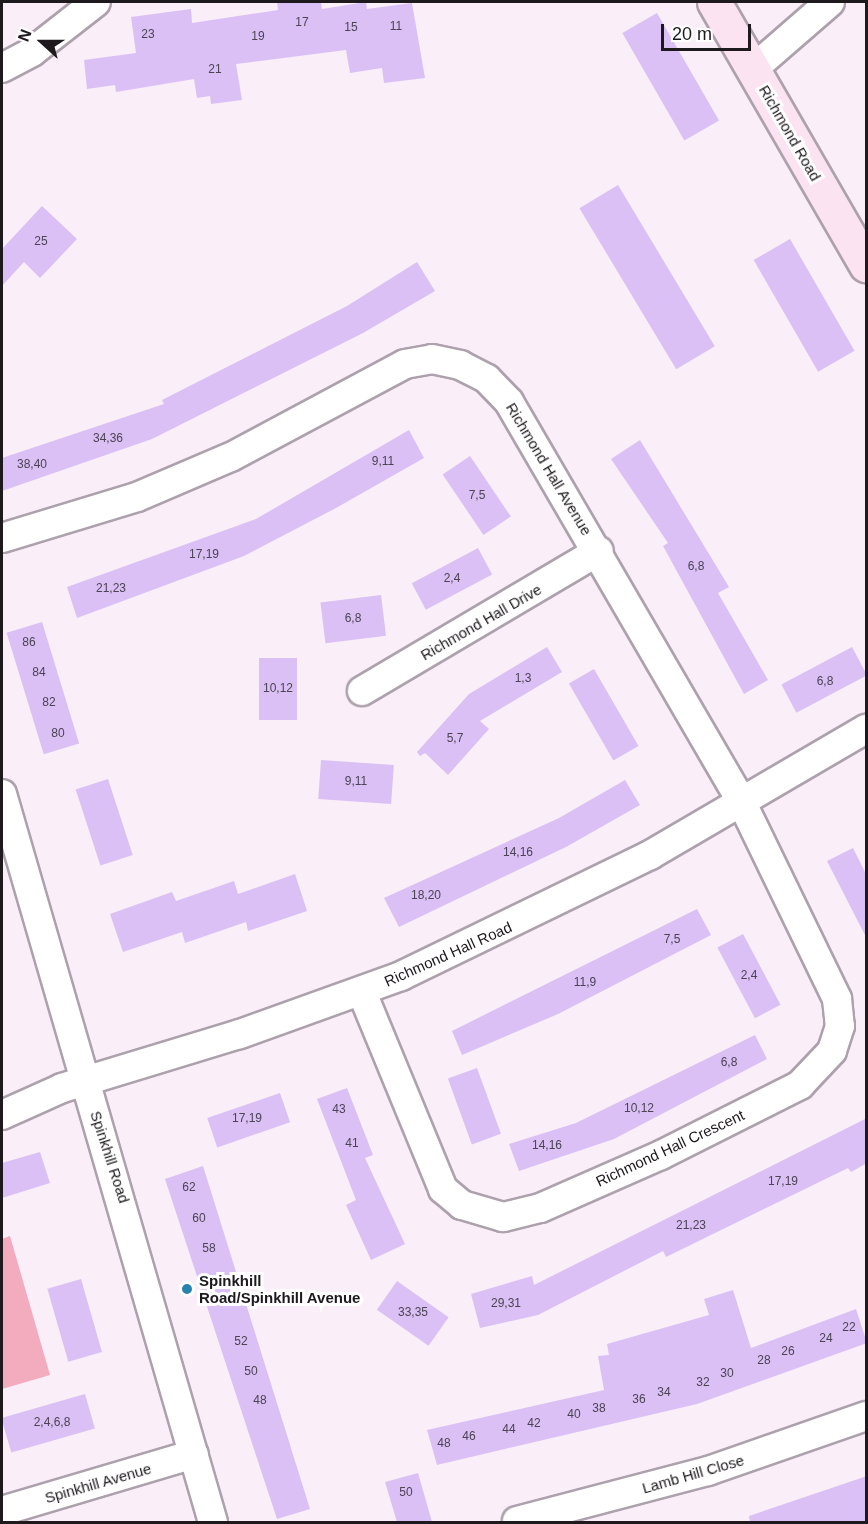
<!DOCTYPE html>
<html>
<head>
<meta charset="utf-8">
<style>
  body { margin:0 }
  #map { position:relative; width:868px; height:1524px; overflow:hidden; background:#faeef9; font-family:Helvetica,sans-serif }
  div>[style] { position:absolute }
  .green>* { inset:0; background:#f3abbe }
  .building>* { inset:0; background:#dac0f4; transform-origin:0 0 }
  .roads { filter:drop-shadow(2px 0 #aca1ac) drop-shadow(-2px 0 #aca1ac) drop-shadow(0 2px #aca1ac) drop-shadow(0 -2px #aca1ac) }
  .street>* { height:28px; margin:-14px; padding:0 14px; transform-origin:14px; border-radius:14px; background:#fff }
  .secondary>* { height:33px; margin:-16.5px; padding:0 16.5px; transform-origin:16.5px; border-radius:16.5px; background:#fbe3f1 }
  .dots>* { width:16px; height:16px; translate:-50% -50%; box-sizing:border-box; border:3px solid #fff; border-radius:50% }
  span { translate:-50% -50%; white-space:nowrap; text-align:center; line-height:1.15; -webkit-text-stroke:6px #fff; paint-order:stroke }
  .number-label { font-size:12px; color:#4c4353 }
  .number-label span { -webkit-text-stroke-width:0 }
  .street-label { font-size:15px; color:#1d191d }
  .poi-label { font-size:15px; color:#1d191d; font-weight:700 }
  .left { translate:0 -50%; text-align:left }
  .frame { position:absolute; inset:0; border:3px solid #1d191d; pointer-events:none }
  .north { position:absolute; left:12px; top:12px; width:60px; height:60px; -webkit-text-stroke:4px #fff; paint-order:stroke; rotate:291deg; font-size:16px; font-weight:700; line-height:24px; text-align:center; color:#1d191d }
  .north::after { content:''; display:block; margin:auto; width:21px; height:27px; background:#1d191d; clip-path:polygon(50% 0,100% 100%,50% 72%,0 100%) }
  .scale { position:absolute; left:661px; top:24px; width:90px; height:27px; box-sizing:border-box; border:3px solid #1d191d; border-top:0; padding-left:8px; font-size:18px; line-height:21px; white-space:nowrap; color:#1d191d; -webkit-text-stroke:4px #fff; paint-order:stroke }
</style>
</head>
<body>
<div id="map">
  <div class="green">
    <i style="clip-path:polygon(10px 1236px,50px 1375px,2px 1389px,2px 1239px)"></i>
  </div>
  <div class="building">
    <i style="clip-path:polygon(277px 2px,321px 2px,322px 9px,366px 2px,367px 9px,412px 3px,425px 78px,384px 83px,382px 68px,350px 73px,346px 50px,236px 64px,242px 100px,211px 104px,210px 96px,197px 98px,194px 79px,116px 92px,115px 85px,87px 89px,84px 60px,136px 53px,131px 17px,191px 9px,192px 23px,278px 10px)"></i>
    <i style="left:657px;top:13px;width:124px;height:40px;rotate:60deg"></i>
    <i style="left:618px;top:185px;width:188px;height:45px;rotate:59deg"></i>
    <i style="clip-path:polygon(42px 206px,77px 239px,40px 278px,24px 262px,2px 286px,2px 249px)"></i>
    <i style="left:790px;top:239px;width:129px;height:42px;rotate:60deg"></i>
    <i style="clip-path:polygon(417px 262px,435px 291px,363px 333px,152px 439px,2px 491px,2px 458px,164px 404px,162px 400px,347px 306px)"></i>
    <i style="clip-path:polygon(409px 430px,424px 458px,336px 508px,244px 556px,77px 618px,67px 587px,256px 519px)"></i>
    <i style="clip-path:polygon(640px 440px,729px 587px,718px 593px,768px 680px,744px 694px,663px 546px,668px 543px,611px 459px)"></i>
    <i style="left:470px;top:456px;width:73px;height:33px;rotate:56deg"></i>
    <i style="left:478px;top:548px;width:30px;height:75px;rotate:62deg"></i>
    <i style="left:381px;top:595px;width:41px;height:61px;rotate:83deg"></i>
    <i style="left:42px;top:622px;width:127px;height:37px;rotate:73deg"></i>
    <i style="clip-path:polygon(547px 647px,562px 672px,480px 721px,489px 729px,448px 775px,425px 753px,420px 756px,417px 752px,469px 694px)"></i>
    <i style="left:852px;top:647px;width:32px;height:80px;rotate:62deg"></i>
    <i style="left:259px;top:658px;width:38px;height:62px"></i>
    <i style="left:594px;top:669px;width:89px;height:29px;rotate:60deg"></i>
    <i style="left:321px;top:760px;width:73px;height:39px;rotate:4deg"></i>
    <i style="left:108px;top:779px;width:80px;height:34px;rotate:72deg"></i>
    <i style="clip-path:polygon(625px 780px,640px 805px,566px 847px,399px 927px,384px 898px,559px 818px)"></i>
    <i style="clip-path:polygon(853px 848px,867px 876px,867px 939px,827px 861px)"></i>
    <i style="clip-path:polygon(295px 874px,307px 911px,248px 931px,246px 922px,185px 943px,182px 932px,123px 952px,110px 914px,172px 892px,176px 901px,234px 881px,238px 894px)"></i>
    <i style="clip-path:polygon(697px 909px,711px 935px,558px 1014px,462px 1055px,452px 1031px)"></i>
    <i style="left:743px;top:934px;width:80px;height:29px;rotate:62deg"></i>
    <i style="clip-path:polygon(755px 1035px,767px 1059px,614px 1139px,519px 1171px,509px 1144px,576px 1123px)"></i>
    <i style="left:477px;top:1068px;width:70px;height:31px;rotate:70deg"></i>
    <i style="clip-path:polygon(347px 1088px,373px 1155px,365px 1158px,405px 1244px,371px 1260px,346px 1205px,356px 1200px,317px 1099px)"></i>
    <i style="left:280px;top:1093px;width:31px;height:77px;rotate:71deg"></i>
    <i style="clip-path:polygon(867px 1118px,867px 1163px,851px 1172px,848px 1168px,666px 1257px,663px 1251px,538px 1315px,480px 1328px,471px 1294px,532px 1276px,534px 1285px)"></i>
    <i style="clip-path:polygon(40px 1152px,50px 1183px,2px 1198px,2px 1163px)"></i>
    <i style="clip-path:polygon(203px 1166px,310px 1509px,277px 1519px,165px 1179px)"></i>
    <i style="left:81px;top:1279px;width:76px;height:35px;rotate:74deg"></i>
    <i style="left:397px;top:1281px;width:63px;height:35px;rotate:35deg"></i>
    <i style="clip-path:polygon(733px 1290px,751px 1348px,856px 1309px,867px 1343px,697px 1404px,437px 1465px,427px 1430px,604px 1390px,598px 1356px,609px 1355px,607px 1344px,709px 1315px,704px 1299px)"></i>
    <i style="left:85px;top:1394px;width:36px;height:87px;rotate:74deg"></i>
    <i style="clip-path:polygon(418px 1473px,432px 1522px,397px 1522px,385px 1482px)"></i>
    <i style="clip-path:polygon(867px 1476px,867px 1522px,750px 1522px,749px 1516px)"></i>
  </div>
  <div class="roads">
    <div class="street">
      <i style="left:2px;top:68px;width:34px;rotate:-28deg"></i>
      <i style="left:32px;top:52px;width:81px;rotate:-38deg"></i>
      <i style="left:753px;top:69px;width:102px;rotate:-41deg"></i>
      <i style="left:2px;top:538px;width:141px;rotate:-16.9deg"></i>
      <i style="left:137px;top:497px;width:102px;rotate:-23.1deg"></i>
      <i style="left:231px;top:457px;width:197px;rotate:-28.1deg"></i>
      <i style="left:405px;top:364px;width:27px;rotate:-10deg"></i>
      <i style="left:432px;top:359px;width:29px;rotate:12deg"></i>
      <i style="left:460px;top:365px;width:30px;rotate:27deg"></i>
      <i style="left:487px;top:379px;width:32px;rotate:46deg"></i>
      <i style="left:509px;top:402px;width:464px;rotate:59.8deg"></i>
      <i style="left:742px;top:803px;width:218px;rotate:64.1deg"></i>
      <i style="left:837px;top:999px;width:27px;rotate:84deg"></i>
      <i style="left:840px;top:1026px;width:26px;rotate:108deg"></i>
      <i style="left:832px;top:1051px;width:47px;rotate:133.3deg"></i>
      <i style="left:800px;top:1085px;width:156px;rotate:153.3deg"></i>
      <i style="left:661px;top:1155px;width:132px;rotate:156.3deg"></i>
      <i style="left:540px;top:1208px;width:38px;rotate:166deg"></i>
      <i style="left:503px;top:1217px;width:43px;rotate:-163.7deg"></i>
      <i style="left:462px;top:1205px;width:25px;rotate:-140deg"></i>
      <i style="left:443px;top:1189px;width:213px;rotate:-112.4deg"></i>
      <i style="left:362px;top:691px;width:275px;rotate:-30.6deg"></i>
      <i style="left:2px;top:794px;width:758px;rotate:73.84deg"></i>
      <i style="left:2px;top:1115px;width:66px;rotate:-24.2deg"></i>
      <i style="left:62px;top:1088px;width:186px;rotate:-16.9deg"></i>
      <i style="left:240px;top:1034px;width:171px;rotate:-19.8deg"></i>
      <i style="left:401px;top:976px;width:277px;rotate:-25.9deg"></i>
      <i style="left:650px;top:855px;width:250px;rotate:-30.3deg"></i>
      <i style="left:2px;top:1511px;width:200px;rotate:-16.5deg"></i>
      <i style="left:517px;top:1521px;width:197px;rotate:-14.7deg"></i>
      <i style="left:708px;top:1471px;width:167px;rotate:-19.2deg"></i>
    </div>
    <div class="secondary">
      <i style="left:714px;top:2px;width:304px;rotate:60deg"></i>
    </div>
  </div>
  <div class="dots">
    <i style="left:187px;top:1289px;background:#2682af"></i>
  </div>
  <div class="number-label">
    <span style="left:302px;top:23px">17</span>
    <span style="left:396px;top:27px">11</span>
    <span style="left:351px;top:28px">15</span>
    <span style="left:148px;top:35px">23</span>
    <span style="left:258px;top:37px">19</span>
    <span style="left:215px;top:70px">21</span>
    <span style="left:41px;top:242px">25</span>
    <span style="left:108px;top:439px">34,36</span>
    <span style="left:383px;top:462px">9,11</span>
    <span style="left:32px;top:465px">38,40</span>
    <span style="left:477px;top:496px">7,5</span>
    <span style="left:204px;top:555px">17,19</span>
    <span style="left:696px;top:567px">6,8</span>
    <span style="left:452px;top:579px">2,4</span>
    <span style="left:111px;top:589px">21,23</span>
    <span style="left:353px;top:619px">6,8</span>
    <span style="left:29px;top:643px">86</span>
    <span style="left:39px;top:673px">84</span>
    <span style="left:523px;top:679px">1,3</span>
    <span style="left:825px;top:682px">6,8</span>
    <span style="left:278px;top:689px">10,12</span>
    <span style="left:49px;top:703px">82</span>
    <span style="left:58px;top:734px">80</span>
    <span style="left:455px;top:739px">5,7</span>
    <span style="left:356px;top:782px">9,11</span>
    <span style="left:518px;top:853px">14,16</span>
    <span style="left:426px;top:896px">18,20</span>
    <span style="left:672px;top:940px">7,5</span>
    <span style="left:749px;top:976px">2,4</span>
    <span style="left:585px;top:983px">11,9</span>
    <span style="left:729px;top:1063px">6,8</span>
    <span style="left:639px;top:1109px">10,12</span>
    <span style="left:339px;top:1110px">43</span>
    <span style="left:247px;top:1119px">17,19</span>
    <span style="left:352px;top:1144px">41</span>
    <span style="left:547px;top:1146px">14,16</span>
    <span style="left:783px;top:1182px">17,19</span>
    <span style="left:189px;top:1188px">62</span>
    <span style="left:199px;top:1219px">60</span>
    <span style="left:691px;top:1226px">21,23</span>
    <span style="left:209px;top:1249px">58</span>
    <span style="left:506px;top:1304px">29,31</span>
    <span style="left:413px;top:1313px">33,35</span>
    <span style="left:849px;top:1328px">22</span>
    <span style="left:826px;top:1339px">24</span>
    <span style="left:241px;top:1342px">52</span>
    <span style="left:788px;top:1352px">26</span>
    <span style="left:764px;top:1361px">28</span>
    <span style="left:251px;top:1372px">50</span>
    <span style="left:727px;top:1374px">30</span>
    <span style="left:703px;top:1383px">32</span>
    <span style="left:664px;top:1393px">34</span>
    <span style="left:639px;top:1400px">36</span>
    <span style="left:260px;top:1401px">48</span>
    <span style="left:599px;top:1409px">38</span>
    <span style="left:574px;top:1415px">40</span>
    <span style="left:52px;top:1423px">2,4,6,8</span>
    <span style="left:534px;top:1424px">42</span>
    <span style="left:509px;top:1430px">44</span>
    <span style="left:469px;top:1437px">46</span>
    <span style="left:444px;top:1444px">48</span>
    <span style="left:406px;top:1493px">50</span>
  </div>
  <div class="street-label">
    <span style="left:790px;top:133px;rotate:60deg">Richmond Road</span>
    <span style="left:549px;top:469px;rotate:59deg">Richmond Hall Avenue</span>
    <span style="left:481px;top:622px;rotate:-30deg">Richmond Hall Drive</span>
    <span style="left:448px;top:954px;rotate:-24deg">Richmond Hall Road</span>
    <span style="left:670px;top:1148px;rotate:-25deg">Richmond Hall Crescent</span>
    <span style="left:110px;top:1157px;rotate:72deg">Spinkhill Road</span>
    <span style="left:693px;top:1474px;rotate:-16deg">Lamb Hill Close</span>
    <span style="left:98px;top:1483px;rotate:-16deg">Spinkhill Avenue</span>
  </div>
  <div class="poi-label">
    <span class="left" style="left:199px;top:1289px">Spinkhill<br>Road/Spinkhill Avenue</span>
  </div>
  <div class="frame"></div>
  <div class="north">N</div>
  <div class="scale">20 m</div>
</div>
</body>
</html>
